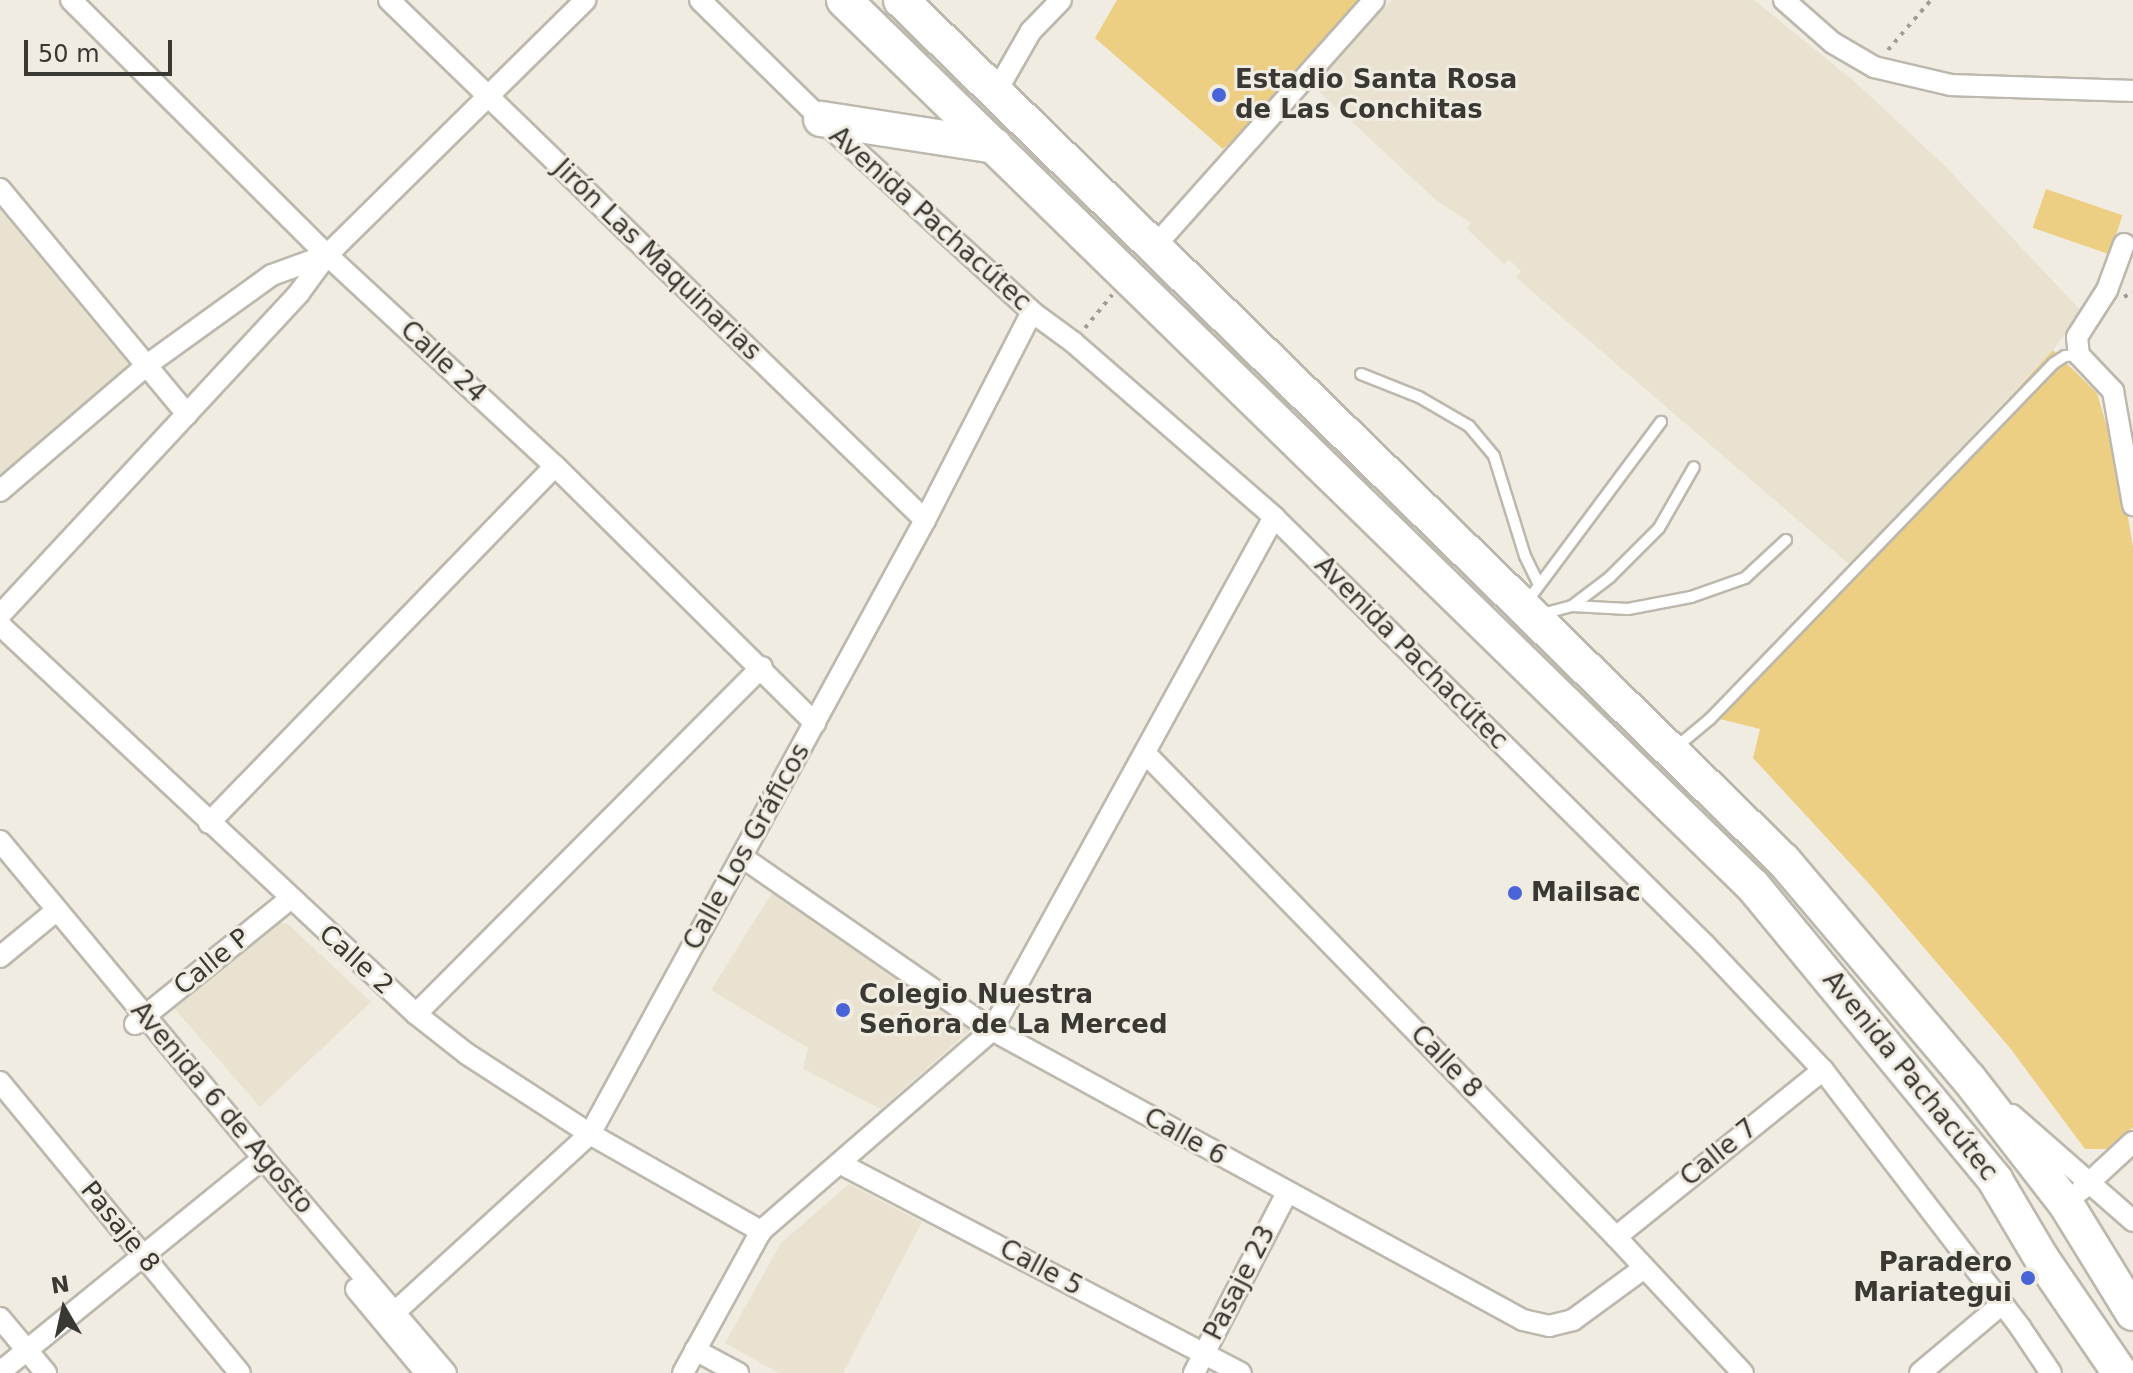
<!DOCTYPE html>
<html>
<head>
<meta charset="utf-8">
<style>
  body { margin:0 }
  #map { position:relative; width:2133px; height:1373px; overflow:hidden; background:#f1ece1; font-family:"DejaVu Sans",sans-serif }
  div>[style] { position:absolute }
  .built>* { inset:0; background:#e9e2d0 }
  .green>* { inset:0; background:#eccf82; transform-origin:0 0 }
  .path>* { height:4px; margin-top:-2px; transform-origin:0; background:repeating-linear-gradient(90deg,#a09d95 0 4px,transparent 0 10px) }
  .roads { filter:drop-shadow(2px 0 #bcb8ad) drop-shadow(-2px 0 #bcb8ad) drop-shadow(0 2px #bcb8ad) drop-shadow(0 -2px #bcb8ad) }
  .service>* { height:10px; margin:-5px; padding:0 5px; transform-origin:5px; border-radius:5px; background:#fff }
  .minor>* { height:20px; margin:-10px; padding:0 10px; transform-origin:10px; border-radius:10px; background:#fff }
  .primary>* { height:34px; margin:-17px; padding:0 17px; transform-origin:17px; border-radius:17px; background:#fff }
  .dots>* { width:22px; height:22px; translate:-50% -50%; box-sizing:border-box; border:4px solid #f1ece1; border-radius:50% }
  span { translate:-50% -50%; white-space:nowrap; text-align:center; line-height:1.15; -webkit-text-stroke:6px #f1ece1; paint-order:stroke }
  .poi-label { font-size:26px; color:#393833; font-weight:700 }
  .left { translate:0 -50%; text-align:left }
  .right { translate:-100% -50%; text-align:right }
  .street-label { font-size:26px; color:#393833 }
  .north { position:absolute; left:24px; top:1269px; width:80px; height:80px; -webkit-text-stroke:6px #f1ece1; paint-order:stroke; rotate:351deg; font-size:22px; font-weight:700; line-height:32px; text-align:center; color:#393833 }
  .north::after { content:''; display:block; margin:auto; width:28px; height:36px; background:#393833; clip-path:polygon(50% 0,100% 100%,50% 72%,0 100%) }
  .scale { position:absolute; left:24px; top:40px; width:148px; height:36px; box-sizing:border-box; border:4px solid #393833; border-top:0; padding-left:10px; font-size:24px; line-height:28px; white-space:nowrap; color:#393833; -webkit-text-stroke:6px #f1ece1; paint-order:stroke }
</style>
</head>
<body>
<div id="map">
  <div class="built">
    <i style="clip-path:polygon(1392px 0,1754px 0,1855px 82px,1944px 165px,2082px 312px,2053px 350px,1850px 565px,1535px 294px,1516px 277px,1521px 271px,1509px 259px,1504px 264px,1467px 229px,1471px 223px,1437px 201px,1311px 84px)"></i>
    <i style="clip-path:polygon(0 210px,130px 366px,0 474px)"></i>
    <i style="clip-path:polygon(772px 893px,971px 1029px,881px 1109px,803px 1069px,808px 1048px,711px 990px)"></i>
    <i style="clip-path:polygon(276px 922px,288px 924px,371px 1002px,260px 1107px,173px 1007px)"></i>
    <i style="clip-path:polygon(849px 1184px,922px 1222px,843px 1373px,779px 1373px,725px 1343px,781px 1243px)"></i>
  </div>
  <div class="green">
    <i style="clip-path:polygon(1117px 0,1360px 0,1318px 54px,1261px 116px,1223px 149px,1095px 38px)"></i>
    <i style="left:2046px;top:189px;width:81px;height:41px;rotate:19deg"></i>
    <i style="clip-path:polygon(2053px 350px,2097px 393px,2120px 471px,2133px 547px,2133px 1127px,2111px 1149px,2085px 1149px,2010px 1048px,1872px 887px,1753px 758px,1760px 729px,1716px 718px)"></i>
  </div>
  <div class="path">
    <i style="left:1888px;top:50px;width:66px;rotate:-49.3deg"></i>
    <i style="left:2124px;top:297px;width:10px;rotate:-29deg"></i>
    <i style="left:1085px;top:328px;width:43px;rotate:-50.7deg"></i>
  </div>
  <div class="roads">
    <div class="service">
      <i style="left:1361px;top:374px;width:62px;rotate:21.6deg"></i>
      <i style="left:1419px;top:397px;width:58px;rotate:30.1deg"></i>
      <i style="left:1469px;top:426px;width:39px;rotate:50deg"></i>
      <i style="left:1494px;top:456px;width:105px;rotate:72.8deg"></i>
      <i style="left:1525px;top:556px;width:32px;rotate:64deg"></i>
      <i style="left:1526px;top:603px;width:226px;rotate:-53.3deg"></i>
      <i style="left:1572px;top:606px;width:48px;rotate:-37.3deg"></i>
      <i style="left:1610px;top:577px;width:69px;rotate:-45deg"></i>
      <i style="left:1659px;top:528px;width:70px;rotate:-60.2deg"></i>
      <i style="left:1542px;top:614px;width:31px;rotate:-15deg"></i>
      <i style="left:1572px;top:606px;width:56px;rotate:3.1deg"></i>
      <i style="left:1628px;top:609px;width:64px;rotate:-10.8deg"></i>
      <i style="left:1691px;top:597px;width:57px;rotate:-19.4deg"></i>
      <i style="left:1745px;top:578px;width:56px;rotate:-42.8deg"></i>
      <i style="left:1674px;top:749px;width:47px;rotate:-39.8deg"></i>
      <i style="left:1710px;top:719px;width:495px;rotate:-46deg"></i>
      <i style="left:2054px;top:363px;width:13px;rotate:-32deg"></i>
      <i style="left:2065px;top:356px;width:14px;rotate:-4deg"></i>
    </div>
    <div class="minor">
      <i style="left:71px;top:0;width:361px;rotate:44.9deg"></i>
      <i style="left:327px;top:255px;width:311px;rotate:42.8deg"></i>
      <i style="left:555px;top:466px;width:366px;rotate:44.7deg"></i>
      <i style="left:389px;top:0;width:747px;rotate:44.13deg"></i>
      <i style="left:700px;top:0;width:170px;rotate:44.5deg"></i>
      <i style="left:821px;top:119px;width:286px;rotate:42.4deg"></i>
      <i style="left:1032px;top:312px;width:51px;rotate:36.2deg"></i>
      <i style="left:1073px;top:342px;width:267px;rotate:41deg"></i>
      <i style="left:1274px;top:517px;width:607px;rotate:44.8deg"></i>
      <i style="left:1705px;top:945px;width:172px;rotate:46.7deg"></i>
      <i style="left:1823px;top:1070px;width:324px;rotate:52.5deg"></i>
      <i style="left:2020px;top:1327px;width:55px;rotate:56deg"></i>
      <i style="left:1784px;top:0;width:65px;rotate:41.3deg"></i>
      <i style="left:1833px;top:43px;width:48px;rotate:30.3deg"></i>
      <i style="left:1874px;top:67px;width:79px;rotate:13.2deg"></i>
      <i style="left:1951px;top:85px;width:182px;rotate:1.9deg"></i>
      <i style="left:996px;top:92px;width:70px;rotate:-60.2deg"></i>
      <i style="left:1031px;top:31px;width:43px;rotate:-45.9deg"></i>
      <i style="left:0;top:189px;width:293px;rotate:50.3deg"></i>
      <i style="left:2124px;top:244px;width:49px;rotate:110.3deg"></i>
      <i style="left:2107px;top:290px;width:56px;rotate:122.6deg"></i>
      <i style="left:2077px;top:337px;width:18px;rotate:84deg"></i>
      <i style="left:2079px;top:355px;width:50px;rotate:46.6deg"></i>
      <i style="left:2113px;top:391px;width:116px;rotate:80deg"></i>
      <i style="left:1155px;top:246px;width:329px;rotate:-48.3deg"></i>
      <i style="left:0;top:491px;width:194px;rotate:-40.6deg"></i>
      <i style="left:147px;top:365px;width:154px;rotate:-35.8deg"></i>
      <i style="left:272px;top:275px;width:59px;rotate:-20deg"></i>
      <i style="left:0;top:615px;width:439px;rotate:-47.1deg"></i>
      <i style="left:299px;top:293px;width:47px;rotate:-53.6deg"></i>
      <i style="left:327px;top:255px;width:363px;rotate:-44.6deg"></i>
      <i style="left:0;top:625px;width:570px;rotate:43.08deg"></i>
      <i style="left:416px;top:1014px;width:65px;rotate:38.1deg"></i>
      <i style="left:467px;top:1054px;width:147px;rotate:33deg"></i>
      <i style="left:590px;top:1134px;width:197px;rotate:29.6deg"></i>
      <i style="left:1146px;top:754px;width:674px;rotate:45.78deg"></i>
      <i style="left:1616px;top:1237px;width:186px;rotate:47deg"></i>
      <i style="left:209px;top:823px;width:497px;rotate:-45.9deg"></i>
      <i style="left:0;top:841px;width:412px;rotate:50.3deg"></i>
      <i style="left:263px;top:1158px;width:282px;rotate:49.6deg"></i>
      <i style="left:742px;top:857px;width:304px;rotate:34.7deg"></i>
      <i style="left:992px;top:1030px;width:605px;rotate:28.64deg"></i>
      <i style="left:1523px;top:1320px;width:27px;rotate:13deg"></i>
      <i style="left:1549px;top:1326px;width:25px;rotate:-14deg"></i>
      <i style="left:1573px;top:1320px;width:88px;rotate:-36.2deg"></i>
      <i style="left:0;top:957px;width:74px;rotate:-39.5deg"></i>
      <i style="left:416px;top:1014px;width:490px;rotate:-45.1deg"></i>
      <i style="left:135px;top:1024px;width:199px;rotate:-38.9deg"></i>
      <i style="left:0;top:1082px;width:377px;rotate:50.5deg"></i>
      <i style="left:2012px;top:1115px;width:161px;rotate:41.2deg"></i>
      <i style="left:841px;top:1164px;width:451px;rotate:27.6deg"></i>
      <i style="left:2080px;top:1191px;width:72px;rotate:-42.8deg"></i>
      <i style="left:1616px;top:1237px;width:266px;rotate:-38.9deg"></i>
      <i style="left:356px;top:1289px;width:109px;rotate:50.2deg"></i>
      <i style="left:0;top:1318px;width:72px;rotate:50.1deg"></i>
      <i style="left:384px;top:1322px;width:279px;rotate:-42.4deg"></i>
      <i style="left:590px;top:1134px;width:699px;rotate:-61.38deg"></i>
      <i style="left:925px;top:520px;width:234px;rotate:-62.8deg"></i>
      <i style="left:695px;top:1350px;width:49px;rotate:28.1deg"></i>
      <i style="left:0;top:1372px;width:339px;rotate:-39.1deg"></i>
      <i style="left:683px;top:1373px;width:162px;rotate:-61.2deg"></i>
      <i style="left:761px;top:1231px;width:306px;rotate:-41deg"></i>
      <i style="left:992px;top:1030px;width:585px;rotate:-61.2deg"></i>
      <i style="left:1194px;top:1373px;width:203px;rotate:-62.7deg"></i>
      <i style="left:1920px;top:1373px;width:107px;rotate:-40.1deg"></i>
    </div>
    <div class="primary">
      <i style="left:844px;top:0;width:1269px;rotate:44.27deg"></i>
      <i style="left:1753px;top:886px;width:381px;rotate:50.5deg"></i>
      <i style="left:1995px;top:1180px;width:92px;rotate:59.3deg"></i>
      <i style="left:2042px;top:1259px;width:138px;rotate:55.6deg"></i>
      <i style="left:901px;top:0;width:1232px;rotate:44.28deg"></i>
      <i style="left:1783px;top:860px;width:287px;rotate:49.7deg"></i>
      <i style="left:1969px;top:1079px;width:158px;rotate:52.2deg"></i>
      <i style="left:2066px;top:1204px;width:128px;rotate:58.4deg"></i>
      <i style="left:821px;top:119px;width:176px;rotate:8.8deg"></i>
    </div>
  </div>
  <div class="dots">
    <i style="left:1219px;top:95px;background:#4964d8"></i>
    <i style="left:1515px;top:893px;background:#4964d8"></i>
    <i style="left:843px;top:1010px;background:#4964d8"></i>
    <i style="left:2028px;top:1278px;background:#4964d8"></i>
  </div>
  <div class="poi-label">
    <span class="left" style="left:1235px;top:95px">Estadio Santa Rosa<br>de Las Conchitas</span>
    <span class="left" style="left:1531px;top:893px">Mailsac</span>
    <span class="left" style="left:859px;top:1010px">Colegio Nuestra<br>Señora de La Merced</span>
    <span class="right" style="left:2012px;top:1278px">Paradero<br>Mariategui</span>
  </div>
  <div class="street-label">
    <span style="left:930px;top:219px;rotate:42deg">Avenida Pachacútec</span>
    <span style="left:657px;top:260px;rotate:44deg">Jirón Las Maquinarias</span>
    <span style="left:443px;top:362px;rotate:43deg">Calle 24</span>
    <span style="left:1411px;top:653px;rotate:45deg">Avenida Pachacútec</span>
    <span style="left:747px;top:847px;rotate:-61deg">Calle Los Gráficos</span>
    <span style="left:356px;top:960px;rotate:42deg">Calle 2</span>
    <span style="left:212px;top:962px;rotate:-39deg">Calle P</span>
    <span style="left:1446px;top:1062px;rotate:46deg">Calle 8</span>
    <span style="left:1910px;top:1076px;rotate:51deg">Avenida Pachacútec</span>
    <span style="left:222px;top:1108px;rotate:50deg">Avenida 6 de Agosto</span>
    <span style="left:1185px;top:1137px;rotate:29deg">Calle 6</span>
    <span style="left:1719px;top:1153px;rotate:-39deg">Calle 7</span>
    <span style="left:120px;top:1227px;rotate:51deg">Pasaje 8</span>
    <span style="left:1041px;top:1268px;rotate:28deg">Calle 5</span>
    <span style="left:1240px;top:1283px;rotate:-63deg">Pasaje 23</span>
  </div>
  <div class="north">N</div>
  <div class="scale">50 m</div>
</div>
</body>
</html>
